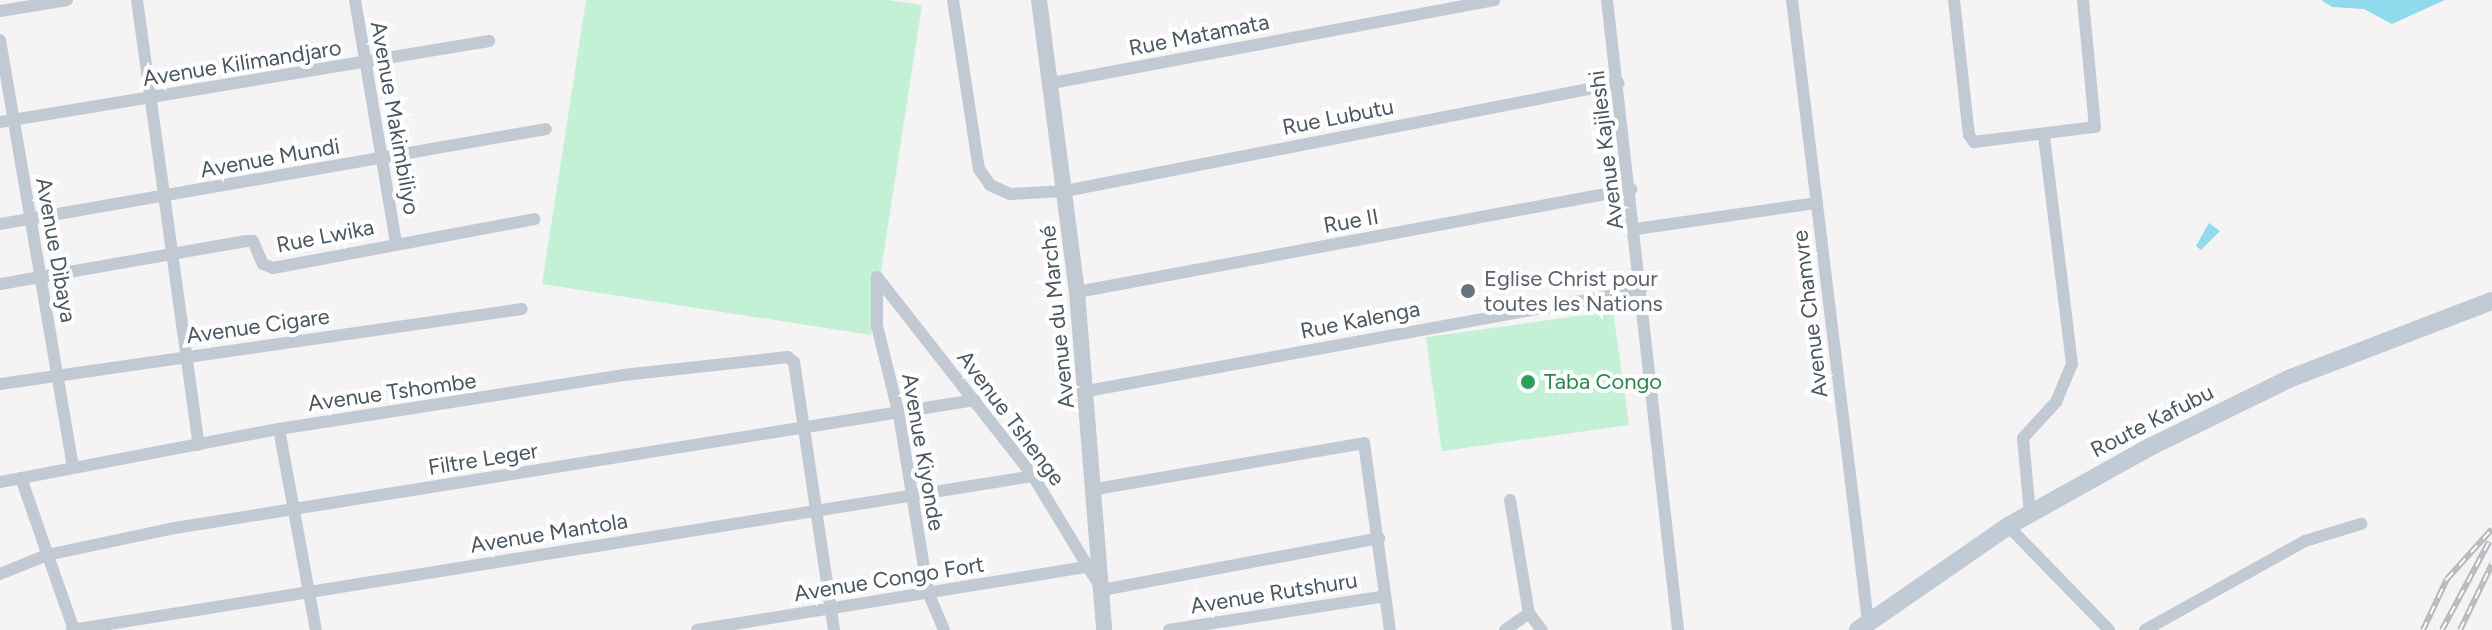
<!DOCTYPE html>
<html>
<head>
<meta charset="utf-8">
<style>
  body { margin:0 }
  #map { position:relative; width:2492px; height:630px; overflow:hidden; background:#f5f3f3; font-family:Figtree,sans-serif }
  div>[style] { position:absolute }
  .green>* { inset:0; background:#c3f1d5; transform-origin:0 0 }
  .water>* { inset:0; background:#90daee }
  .minor>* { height:12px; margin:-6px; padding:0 6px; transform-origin:6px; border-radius:6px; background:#c1cad2 }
  .tertiary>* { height:16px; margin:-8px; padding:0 8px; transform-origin:8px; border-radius:8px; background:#c1cad2 }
  .secondary>* { height:18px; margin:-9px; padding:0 9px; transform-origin:9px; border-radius:9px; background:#c1cbd6 }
  .rail>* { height:6px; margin-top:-3px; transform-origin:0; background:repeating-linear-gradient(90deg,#fff 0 9px,#b5b8bd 0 18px); box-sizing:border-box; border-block:2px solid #b5b8bd }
  .dots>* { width:22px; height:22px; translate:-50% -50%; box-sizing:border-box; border:4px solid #fff; border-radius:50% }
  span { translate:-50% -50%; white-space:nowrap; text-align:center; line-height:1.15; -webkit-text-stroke:8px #fff; paint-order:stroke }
  .street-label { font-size:22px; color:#4a5661 }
  .worship-label { font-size:22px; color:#5b616d }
  .left { translate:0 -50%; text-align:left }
  .leisure-label { font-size:22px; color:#27864d }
</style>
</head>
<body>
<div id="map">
  <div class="green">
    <i style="clip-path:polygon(586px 0,888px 0,922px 5px,871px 335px,542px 284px)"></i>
    <i style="left:1613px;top:311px;width:115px;height:189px;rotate:82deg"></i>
  </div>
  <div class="water">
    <i style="clip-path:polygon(2321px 0,2445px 0,2392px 24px,2364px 9px,2332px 7px)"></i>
    <i style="clip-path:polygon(2209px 223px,2220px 231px,2201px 250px,2196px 246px)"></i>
  </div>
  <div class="minor">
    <i style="left:137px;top:0;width:449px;rotate:82.1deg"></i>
    <i style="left:355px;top:0;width:246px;rotate:80.4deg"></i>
    <i style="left:953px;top:0;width:171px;rotate:81.3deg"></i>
    <i style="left:979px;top:169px;width:19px;rotate:55deg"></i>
    <i style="left:990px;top:185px;width:22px;rotate:24deg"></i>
    <i style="left:1010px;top:194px;width:55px;rotate:-3.1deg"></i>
    <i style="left:1065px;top:191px;width:564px;rotate:-11.03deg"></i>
    <i style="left:1607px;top:0;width:634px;rotate:83.57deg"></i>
    <i style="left:1792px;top:0;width:627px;rotate:83.03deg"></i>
    <i style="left:1954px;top:0;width:136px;rotate:83.7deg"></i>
    <i style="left:1969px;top:135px;width:9px;rotate:54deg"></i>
    <i style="left:1974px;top:142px;width:122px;rotate:-7.1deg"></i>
    <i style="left:2095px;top:127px;width:128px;rotate:-95.4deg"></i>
    <i style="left:0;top:11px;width:68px;rotate:-9.3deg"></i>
    <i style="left:0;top:40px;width:434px;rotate:80.3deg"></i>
    <i style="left:1052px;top:83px;width:450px;rotate:-10.6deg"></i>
    <i style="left:0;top:122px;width:496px;rotate:-9.4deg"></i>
    <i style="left:0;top:224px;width:554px;rotate:-9.87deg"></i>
    <i style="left:1636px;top:229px;width:183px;rotate:-8.2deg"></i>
    <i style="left:877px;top:277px;width:253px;rotate:51.9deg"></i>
    <i style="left:1033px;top:476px;width:133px;rotate:58.8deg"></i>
    <i style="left:1102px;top:590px;width:282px;rotate:-10.6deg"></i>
    <i style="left:877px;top:278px;width:48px;rotate:90deg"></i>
    <i style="left:877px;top:326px;width:92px;rotate:76.1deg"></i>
    <i style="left:899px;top:415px;width:179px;rotate:80.7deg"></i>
    <i style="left:928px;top:592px;width:41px;rotate:67.2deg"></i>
    <i style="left:0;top:284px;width:250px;rotate:-9.9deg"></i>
    <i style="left:246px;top:241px;width:7px"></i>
    <i style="left:253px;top:241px;width:25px;rotate:67deg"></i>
    <i style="left:263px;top:264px;width:11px;rotate:22deg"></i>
    <i style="left:273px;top:268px;width:266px;rotate:-10.6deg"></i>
    <i style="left:1077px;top:292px;width:564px;rotate:-10.51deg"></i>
    <i style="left:0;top:384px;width:527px;rotate:-8.18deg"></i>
    <i style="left:1087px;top:391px;width:563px;rotate:-10.33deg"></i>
    <i style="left:279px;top:429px;width:204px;rotate:79.6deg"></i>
    <i style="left:21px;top:478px;width:161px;rotate:70.8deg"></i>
    <i style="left:0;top:482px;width:284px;rotate:-10.8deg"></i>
    <i style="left:279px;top:429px;width:348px;rotate:-8.9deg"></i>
    <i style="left:623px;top:375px;width:166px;rotate:-6.2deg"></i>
    <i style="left:788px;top:357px;width:8px;rotate:40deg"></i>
    <i style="left:794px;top:362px;width:271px;rotate:81.5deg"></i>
    <i style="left:1096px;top:489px;width:272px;rotate:-9.7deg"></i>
    <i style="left:1364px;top:443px;width:189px;rotate:82.1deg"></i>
    <i style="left:1510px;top:500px;width:115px;rotate:80.5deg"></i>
    <i style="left:1529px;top:613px;width:21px;rotate:53deg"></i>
    <i style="left:2030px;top:514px;width:76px;rotate:-95.3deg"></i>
    <i style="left:2023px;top:438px;width:49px;rotate:-47.5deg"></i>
    <i style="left:2056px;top:402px;width:41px;rotate:-67.2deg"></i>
    <i style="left:2072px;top:364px;width:230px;rotate:-97deg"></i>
    <i style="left:2008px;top:526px;width:145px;rotate:45.8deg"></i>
    <i style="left:0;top:574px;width:51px;rotate:-22deg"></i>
    <i style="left:47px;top:555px;width:131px;rotate:-11.9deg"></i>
    <i style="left:175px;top:528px;width:810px;rotate:-9.09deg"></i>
    <i style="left:72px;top:630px;width:973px;rotate:-9.1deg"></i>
    <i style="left:697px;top:630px;width:396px;rotate:-9.2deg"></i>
    <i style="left:1169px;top:630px;width:219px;rotate:-8.9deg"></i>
    <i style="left:1505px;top:630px;width:29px;rotate:-35deg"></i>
    <i style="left:2145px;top:630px;width:183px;rotate:-29.1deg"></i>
    <i style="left:2305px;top:541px;width:59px;rotate:-16.9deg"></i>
  </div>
  <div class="tertiary">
    <i style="left:1039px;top:0;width:294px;rotate:82.6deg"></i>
    <i style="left:1077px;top:292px;width:339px;rotate:85.4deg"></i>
  </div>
  <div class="secondary">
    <i style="left:1858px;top:630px;width:183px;rotate:-34.7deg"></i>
    <i style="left:2008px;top:526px;width:162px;rotate:-29.1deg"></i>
    <i style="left:2150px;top:447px;width:157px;rotate:-26.1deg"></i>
    <i style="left:2291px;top:378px;width:215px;rotate:-21deg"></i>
  </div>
  <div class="rail">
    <i style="left:2423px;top:630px;width:56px;rotate:-64.8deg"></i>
    <i style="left:2447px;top:579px;width:67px;rotate:-48deg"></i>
    <i style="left:2442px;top:630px;width:100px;rotate:-61.9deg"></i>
    <i style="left:2460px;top:630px;width:73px;rotate:-64.1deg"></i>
  </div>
  <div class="dots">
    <i style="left:1468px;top:291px;background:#6b7280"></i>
    <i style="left:1528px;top:382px;background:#2e9e5b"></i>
  </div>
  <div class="street-label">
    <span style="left:1199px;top:35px;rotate:-11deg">Rue Matamata</span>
    <span style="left:242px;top:63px;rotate:-9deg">Avenue Kilimandjaro</span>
    <span style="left:1338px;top:117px;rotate:-11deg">Rue Lubutu</span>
    <span style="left:395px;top:118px;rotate:80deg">Avenue Makimbiliyo</span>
    <span style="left:1606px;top:150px;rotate:-97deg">Avenue Kajileshi</span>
    <span style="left:270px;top:158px;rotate:-10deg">Avenue Mundi</span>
    <span style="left:1351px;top:221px;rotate:-10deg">Rue II</span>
    <span style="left:325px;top:236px;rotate:-11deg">Rue Lwika</span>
    <span style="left:56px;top:250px;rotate:80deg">Avenue Dibaya</span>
    <span style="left:1810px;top:314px;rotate:-97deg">Avenue Chamvre</span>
    <span style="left:1057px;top:317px;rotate:-96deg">Avenue du Marché</span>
    <span style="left:1360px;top:320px;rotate:-11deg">Rue Kalenga</span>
    <span style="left:258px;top:326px;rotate:-8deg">Avenue Cigare</span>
    <span style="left:392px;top:392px;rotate:-8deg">Avenue Tshombe</span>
    <span style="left:1011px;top:418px;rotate:53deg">Avenue Tshenge</span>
    <span style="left:2152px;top:421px;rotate:-27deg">Route Kafubu</span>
    <span style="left:923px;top:452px;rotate:80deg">Avenue Kiyonde</span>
    <span style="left:483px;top:459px;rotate:-9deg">Filtre Leger</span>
    <span style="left:549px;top:533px;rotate:-9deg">Avenue Mantola</span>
    <span style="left:889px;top:579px;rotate:-9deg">Avenue Congo Fort</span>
    <span style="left:1274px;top:593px;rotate:-9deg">Avenue Rutshuru</span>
  </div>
  <div class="worship-label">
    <span class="left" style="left:1484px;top:291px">Eglise Christ pour<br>toutes les Nations</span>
  </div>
  <div class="leisure-label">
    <span class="left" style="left:1544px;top:382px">Taba Congo</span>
  </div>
</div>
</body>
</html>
